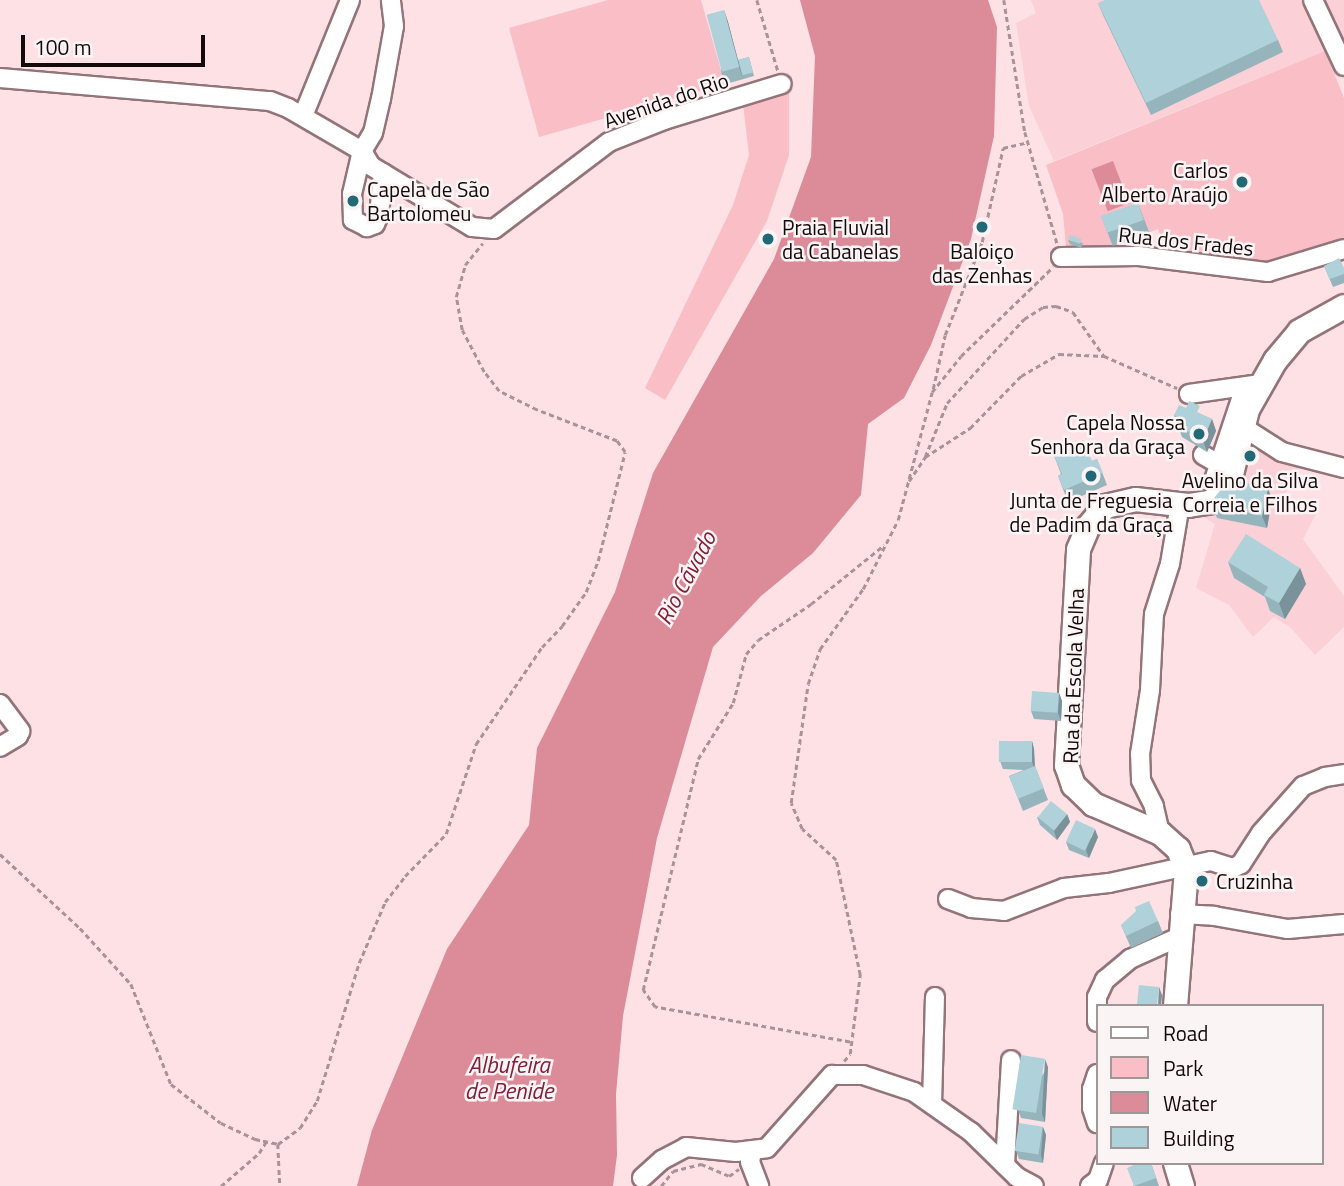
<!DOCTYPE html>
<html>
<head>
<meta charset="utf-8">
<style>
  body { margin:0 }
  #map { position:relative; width:1344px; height:1186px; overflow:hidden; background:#fde1e5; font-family:"Titillium Web",sans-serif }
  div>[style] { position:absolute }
  .built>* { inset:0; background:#fbd0d6 }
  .green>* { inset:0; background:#fabec7 }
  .water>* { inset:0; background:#dc8b99; transform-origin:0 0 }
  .path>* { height:2.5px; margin-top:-1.25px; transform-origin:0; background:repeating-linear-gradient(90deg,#a99397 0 5px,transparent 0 8.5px) }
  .roads { filter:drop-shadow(2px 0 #927479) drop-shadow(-2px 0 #927479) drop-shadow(0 2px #927479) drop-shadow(0 -2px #927479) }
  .minor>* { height:18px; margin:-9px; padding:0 9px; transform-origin:9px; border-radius:9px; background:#fff }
  .major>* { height:23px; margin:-11.5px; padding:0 11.5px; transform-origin:11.5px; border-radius:11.5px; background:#fff }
  .wall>* { inset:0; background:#96b4bb; transform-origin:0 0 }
  .shaded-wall>* { inset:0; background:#7a9299 }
  .building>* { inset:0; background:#afd1da; transform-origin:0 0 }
  .dots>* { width:19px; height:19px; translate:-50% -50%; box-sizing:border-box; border:4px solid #fbf4f5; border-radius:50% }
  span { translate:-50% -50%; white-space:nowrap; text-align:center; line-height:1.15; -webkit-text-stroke:5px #fbf4f5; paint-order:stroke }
  .street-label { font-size:21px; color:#14090b }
  .poi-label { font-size:21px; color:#14090b }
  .right { translate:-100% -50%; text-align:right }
  .left { translate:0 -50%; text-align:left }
  .water-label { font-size:23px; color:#80203b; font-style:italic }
  .legend { position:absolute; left:1096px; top:1004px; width:228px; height:161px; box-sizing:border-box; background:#fbf4f5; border:2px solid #9f9697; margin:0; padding:9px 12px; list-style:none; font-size:21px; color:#14090b }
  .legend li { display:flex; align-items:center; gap:14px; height:35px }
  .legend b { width:35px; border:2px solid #9f9697 }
  .scale { position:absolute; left:21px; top:35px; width:184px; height:32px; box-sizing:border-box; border:4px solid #14090b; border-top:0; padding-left:9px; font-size:21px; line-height:24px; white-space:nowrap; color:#14090b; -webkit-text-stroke:5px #fbf4f5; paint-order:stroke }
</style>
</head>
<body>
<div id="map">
  <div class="built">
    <i style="clip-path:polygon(1031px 0,1300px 0,1325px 51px,1054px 161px,1029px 106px,1016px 23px,1036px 13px)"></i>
    <i style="clip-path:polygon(1324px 0,1344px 0,1344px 39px,1340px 33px)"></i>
    <i style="clip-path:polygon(1260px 445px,1301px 465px,1281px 502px,1318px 510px,1303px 539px,1344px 596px,1344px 627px,1315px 655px,1290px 627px,1274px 617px,1253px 637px,1229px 605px,1196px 588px,1215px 524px,1194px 511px,1244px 475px)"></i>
  </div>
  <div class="green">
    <i style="clip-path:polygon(608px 0,701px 0,725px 84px,539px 137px,509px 28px)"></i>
    <i style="clip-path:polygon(1325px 51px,1344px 98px,1344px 243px,1273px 266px,1168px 254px,1158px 229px,1097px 253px,1066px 246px,1063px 214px,1046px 165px)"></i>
    <i style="clip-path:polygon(789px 92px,789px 155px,767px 221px,665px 400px,645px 388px,733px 205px,749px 155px,743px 104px)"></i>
  </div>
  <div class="water">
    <i style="clip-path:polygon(800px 0,988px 0,997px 27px,994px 136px,971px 239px,931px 345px,904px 398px,868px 424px,861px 495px,813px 553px,761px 596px,713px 647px,657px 838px,623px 1016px,616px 1094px,617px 1155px,613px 1186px,357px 1186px,372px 1130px,447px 949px,529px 825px,537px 748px,615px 592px,653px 473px,774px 259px,811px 157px,815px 56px)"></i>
    <i style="left:1113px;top:161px;width:45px;height:23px;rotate:69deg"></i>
  </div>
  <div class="path">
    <i style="left:757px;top:0;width:74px;rotate:73.5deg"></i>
    <i style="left:1004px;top:0;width:134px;rotate:81deg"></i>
    <i style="left:1025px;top:132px;width:116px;rotate:73.9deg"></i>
    <i style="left:933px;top:389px;width:55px;rotate:-77.5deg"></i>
    <i style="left:945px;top:335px;width:100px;rotate:-68.3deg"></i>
    <i style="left:982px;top:242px;width:96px;rotate:-77.4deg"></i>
    <i style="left:1003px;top:148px;width:26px;rotate:-13deg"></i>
    <i style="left:925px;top:457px;width:54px;rotate:-32.8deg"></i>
    <i style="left:970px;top:428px;width:73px;rotate:-45.6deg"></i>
    <i style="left:1021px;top:376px;width:44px;rotate:-30.1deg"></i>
    <i style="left:1059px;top:354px;width:45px;rotate:2.5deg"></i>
    <i style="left:909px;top:481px;width:29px;rotate:-56deg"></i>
    <i style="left:925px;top:457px;width:58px;rotate:-67.8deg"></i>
    <i style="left:947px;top:403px;width:114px;rotate:-47.5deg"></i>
    <i style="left:1024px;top:319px;width:22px;rotate:-32deg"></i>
    <i style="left:1043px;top:307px;width:13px;rotate:-4deg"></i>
    <i style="left:1056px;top:306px;width:18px;rotate:19deg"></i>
    <i style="left:1073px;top:312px;width:54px;rotate:54.8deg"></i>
    <i style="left:1104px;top:356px;width:80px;rotate:23.7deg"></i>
    <i style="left:0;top:854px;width:109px;rotate:42.8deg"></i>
    <i style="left:80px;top:928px;width:76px;rotate:47.7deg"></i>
    <i style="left:131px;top:984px;width:108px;rotate:68.2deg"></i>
    <i style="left:171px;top:1084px;width:63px;rotate:38deg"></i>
    <i style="left:221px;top:1123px;width:38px;rotate:25deg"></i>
    <i style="left:255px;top:1139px;width:24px;rotate:12deg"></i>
    <i style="left:278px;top:1144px;width:27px;rotate:-36deg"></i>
    <i style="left:300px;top:1128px;width:32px;rotate:-58deg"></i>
    <i style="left:317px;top:1101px;width:144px;rotate:-73.1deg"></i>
    <i style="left:359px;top:963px;width:66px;rotate:-66.9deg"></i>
    <i style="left:385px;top:902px;width:33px;rotate:-52deg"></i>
    <i style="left:405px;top:876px;width:59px;rotate:-45.7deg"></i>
    <i style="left:446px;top:834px;width:95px;rotate:-71.6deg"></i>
    <i style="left:476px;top:744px;width:117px;rotate:-55.8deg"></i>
    <i style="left:542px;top:647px;width:29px;rotate:-46deg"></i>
    <i style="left:562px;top:626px;width:42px;rotate:-54.8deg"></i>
    <i style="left:586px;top:592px;width:33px;rotate:-69deg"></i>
    <i style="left:598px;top:561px;width:112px;rotate:-76.1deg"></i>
    <i style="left:625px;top:452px;width:14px;rotate:-126deg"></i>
    <i style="left:617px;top:441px;width:86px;rotate:-158.8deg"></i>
    <i style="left:537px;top:410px;width:42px;rotate:-153.4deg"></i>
    <i style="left:499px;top:391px;width:24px;rotate:-128deg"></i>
    <i style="left:484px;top:372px;width:47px;rotate:-117.6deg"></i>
    <i style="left:462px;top:330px;width:34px;rotate:-100deg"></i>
    <i style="left:456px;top:297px;width:33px;rotate:-74deg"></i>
    <i style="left:465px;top:265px;width:28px;rotate:-51deg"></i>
    <i style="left:850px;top:1042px;width:198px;rotate:-169.8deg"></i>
    <i style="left:655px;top:1007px;width:21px;rotate:-125deg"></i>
    <i style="left:643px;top:990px;width:237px;rotate:-76.6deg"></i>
    <i style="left:698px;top:759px;width:66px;rotate:-58deg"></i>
    <i style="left:733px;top:703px;width:51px;rotate:-75.1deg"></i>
    <i style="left:746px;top:654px;width:18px;rotate:-49deg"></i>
    <i style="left:758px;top:640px;width:64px;rotate:-34.2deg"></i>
    <i style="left:811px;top:604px;width:94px;rotate:-38.9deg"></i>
    <i style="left:844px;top:1061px;width:9px;rotate:-49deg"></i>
    <i style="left:850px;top:1054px;width:80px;rotate:-82.8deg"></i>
    <i style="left:860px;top:975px;width:117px;rotate:-101.8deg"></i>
    <i style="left:836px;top:860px;width:46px;rotate:-137.6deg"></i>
    <i style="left:802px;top:829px;width:28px;rotate:-113deg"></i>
    <i style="left:791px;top:803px;width:120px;rotate:-81.9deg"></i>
    <i style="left:808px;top:684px;width:37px;rotate:-71deg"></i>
    <i style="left:820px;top:649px;width:74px;rotate:-54.4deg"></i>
    <i style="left:863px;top:589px;width:77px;rotate:-63.1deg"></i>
    <i style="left:898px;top:520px;width:132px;rotate:-75.1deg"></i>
    <i style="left:932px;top:392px;width:46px;rotate:-51.1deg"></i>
    <i style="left:961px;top:356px;width:128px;rotate:-44.1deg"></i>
    <i style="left:278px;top:1144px;width:42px;rotate:87.3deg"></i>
    <i style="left:221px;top:1186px;width:50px;rotate:-41deg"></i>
    <i style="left:259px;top:1153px;width:13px;rotate:-58deg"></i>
    <i style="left:661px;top:1186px;width:19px;rotate:-51deg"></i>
    <i style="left:673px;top:1171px;width:29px;rotate:-14deg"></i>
    <i style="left:701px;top:1164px;width:30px;rotate:23deg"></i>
    <i style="left:729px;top:1176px;width:12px;rotate:-35deg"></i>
  </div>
  <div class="roads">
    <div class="minor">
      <i style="left:1313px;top:0;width:73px;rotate:64.8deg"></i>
      <i style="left:0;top:78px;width:271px;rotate:4.9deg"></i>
      <i style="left:270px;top:101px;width:19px;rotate:21deg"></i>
      <i style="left:288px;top:108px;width:86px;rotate:30.2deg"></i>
      <i style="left:362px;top:151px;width:17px;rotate:59deg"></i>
      <i style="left:371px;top:166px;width:118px;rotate:31.1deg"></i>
      <i style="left:472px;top:227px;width:22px;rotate:5deg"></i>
      <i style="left:494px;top:229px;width:144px;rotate:-37.1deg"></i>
      <i style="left:609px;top:142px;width:59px;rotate:-21.8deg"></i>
      <i style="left:664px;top:120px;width:123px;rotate:-17deg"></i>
      <i style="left:303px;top:116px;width:125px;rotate:-67.9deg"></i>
      <i style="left:383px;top:173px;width:42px;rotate:95.4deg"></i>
      <i style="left:379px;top:215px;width:10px;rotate:114deg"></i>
      <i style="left:375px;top:224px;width:9px;rotate:159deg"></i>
      <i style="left:367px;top:227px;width:16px;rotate:-153deg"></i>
      <i style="left:353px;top:220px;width:26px;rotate:-92deg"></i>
      <i style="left:352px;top:194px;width:44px;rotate:-76.9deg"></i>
      <i style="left:362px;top:151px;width:21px;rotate:-59deg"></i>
      <i style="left:373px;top:133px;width:35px;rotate:-77deg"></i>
      <i style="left:381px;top:99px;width:74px;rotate:-79.9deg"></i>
      <i style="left:394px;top:26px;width:26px;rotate:-97deg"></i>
      <i style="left:1061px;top:257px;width:78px;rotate:-0.7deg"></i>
      <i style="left:1139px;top:256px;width:130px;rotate:7.1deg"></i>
      <i style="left:1268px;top:272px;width:79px;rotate:-16.8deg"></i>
      <i style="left:1189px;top:394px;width:65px;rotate:-8deg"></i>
      <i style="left:1243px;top:427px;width:46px;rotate:32.7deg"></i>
      <i style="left:1282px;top:452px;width:64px;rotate:14.5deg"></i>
      <i style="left:1203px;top:455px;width:20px;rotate:30deg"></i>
      <i style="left:1214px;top:480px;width:98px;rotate:-71.6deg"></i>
      <i style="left:0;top:704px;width:34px;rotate:53deg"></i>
      <i style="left:20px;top:731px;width:5px;rotate:112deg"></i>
      <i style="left:18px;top:736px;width:21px;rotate:149deg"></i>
      <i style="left:1160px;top:833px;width:28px;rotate:-103deg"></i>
      <i style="left:1154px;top:806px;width:29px;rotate:-117deg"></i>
      <i style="left:1141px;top:780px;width:26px;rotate:-92deg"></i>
      <i style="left:1140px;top:754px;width:65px;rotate:-81.1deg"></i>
      <i style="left:1150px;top:690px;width:76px;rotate:-87deg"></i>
      <i style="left:1154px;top:614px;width:52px;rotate:-72.3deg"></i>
      <i style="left:1170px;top:564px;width:61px;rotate:-80.5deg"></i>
      <i style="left:948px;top:899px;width:25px;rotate:21deg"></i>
      <i style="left:971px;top:908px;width:33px;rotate:5deg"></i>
      <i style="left:1004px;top:911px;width:64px;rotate:-21deg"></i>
      <i style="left:1064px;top:888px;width:45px;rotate:-6.3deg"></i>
      <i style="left:1109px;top:883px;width:104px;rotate:-12.2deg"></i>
      <i style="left:1211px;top:861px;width:23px;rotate:18deg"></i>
      <i style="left:1233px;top:868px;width:9px;rotate:-27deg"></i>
      <i style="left:1241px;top:864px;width:37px;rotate:-57deg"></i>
      <i style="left:1261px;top:833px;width:63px;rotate:-48.2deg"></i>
      <i style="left:1303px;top:786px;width:24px;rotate:-22deg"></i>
      <i style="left:1325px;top:777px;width:19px;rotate:-9deg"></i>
      <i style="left:1180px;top:914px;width:34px;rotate:3deg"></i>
      <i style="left:1214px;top:916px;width:75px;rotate:10deg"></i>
      <i style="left:1288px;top:929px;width:56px;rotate:-5.1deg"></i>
      <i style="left:1097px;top:1022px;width:25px;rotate:-90deg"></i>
      <i style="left:1097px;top:997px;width:19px;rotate:-65deg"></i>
      <i style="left:1105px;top:980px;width:33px;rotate:-40deg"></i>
      <i style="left:1130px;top:959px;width:54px;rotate:-24.2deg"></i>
      <i style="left:1097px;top:1074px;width:16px;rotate:108deg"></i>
      <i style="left:1092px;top:1089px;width:19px;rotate:90deg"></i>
      <i style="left:1092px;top:1108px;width:16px;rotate:72deg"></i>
      <i style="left:932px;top:1104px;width:107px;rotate:-88.4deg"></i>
      <i style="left:752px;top:1150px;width:12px;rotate:99deg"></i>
      <i style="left:750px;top:1162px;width:26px;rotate:69deg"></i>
      <i style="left:1005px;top:1165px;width:105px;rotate:-86.7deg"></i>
      <i style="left:642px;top:1178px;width:27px;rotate:-42deg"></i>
      <i style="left:662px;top:1160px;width:27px;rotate:-28deg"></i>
      <i style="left:686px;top:1147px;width:50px;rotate:5.7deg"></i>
      <i style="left:736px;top:1152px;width:31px;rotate:-7deg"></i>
      <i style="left:767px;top:1148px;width:98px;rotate:-48.3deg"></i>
      <i style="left:832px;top:1075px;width:31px"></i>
      <i style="left:863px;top:1075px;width:54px;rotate:18.4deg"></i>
      <i style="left:914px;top:1092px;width:70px;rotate:35.1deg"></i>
      <i style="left:971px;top:1132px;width:64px;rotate:44.4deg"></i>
      <i style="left:1017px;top:1177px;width:19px;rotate:28deg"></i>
      <i style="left:1090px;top:1186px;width:10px;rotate:-37deg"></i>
      <i style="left:1098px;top:1180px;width:18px;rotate:-71deg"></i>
    </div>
    <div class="major">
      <i style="left:1175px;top:1006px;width:137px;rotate:-85.4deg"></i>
      <i style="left:1186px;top:869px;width:22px;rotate:-112deg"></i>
      <i style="left:1178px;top:849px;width:24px;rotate:-138deg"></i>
      <i style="left:1160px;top:833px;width:73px;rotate:-156.6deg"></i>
      <i style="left:1093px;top:804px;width:28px;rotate:-136deg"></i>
      <i style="left:1073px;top:785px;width:21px;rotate:-109deg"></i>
      <i style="left:1066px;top:765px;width:216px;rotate:-86.8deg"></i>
      <i style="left:1078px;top:549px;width:25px;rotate:-67deg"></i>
      <i style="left:1088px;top:526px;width:26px;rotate:-50deg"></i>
      <i style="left:1105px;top:506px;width:31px;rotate:-13deg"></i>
      <i style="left:1135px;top:499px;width:53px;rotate:6.5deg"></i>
      <i style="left:1188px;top:505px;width:24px;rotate:-9deg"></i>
      <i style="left:1212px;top:501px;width:25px;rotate:-48deg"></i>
      <i style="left:1229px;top:482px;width:75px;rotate:-76.1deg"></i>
      <i style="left:1247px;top:409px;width:56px;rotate:-60.3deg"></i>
      <i style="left:1275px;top:360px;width:38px;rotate:-50deg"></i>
      <i style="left:1299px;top:331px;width:51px;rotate:-29.1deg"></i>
      <i style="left:1175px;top:1163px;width:24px;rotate:73deg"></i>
    </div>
  </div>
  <div class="wall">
    <i style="clip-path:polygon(1098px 3px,1278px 40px,1283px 52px,1151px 115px,1103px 15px)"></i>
    <i style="clip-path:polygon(724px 10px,728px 22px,738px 60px,749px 57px,754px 76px,726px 84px,721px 72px)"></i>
    <i style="left:1138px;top:203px;width:31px;height:39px;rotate:69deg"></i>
    <i style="clip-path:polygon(1068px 240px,1083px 243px,1081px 248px,1070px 244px)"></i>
    <i style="clip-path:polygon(1324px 266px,1344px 268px,1344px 283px,1333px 287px)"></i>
    <i style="clip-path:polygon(1186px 408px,1212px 419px,1216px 431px,1207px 452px,1182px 437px,1174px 415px)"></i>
    <i style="clip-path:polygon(1053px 453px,1092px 461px,1097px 459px,1107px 485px,1068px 502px,1058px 476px,1061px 474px)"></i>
    <i style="clip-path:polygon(1272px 500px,1267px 528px,1217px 518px,1212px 505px)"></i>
    <i style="clip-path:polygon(1228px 562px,1300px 568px,1306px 584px,1285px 619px,1270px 611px,1265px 597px,1234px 578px)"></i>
    <i style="clip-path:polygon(1059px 693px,1062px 701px,1061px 721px,1034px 719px,1031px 711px)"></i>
    <i style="clip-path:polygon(1032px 741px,1034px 749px,1035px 766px,1048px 800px,1023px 811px,1009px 776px,1024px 770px,1003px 769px,1000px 761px)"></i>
    <i style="clip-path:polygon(1067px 814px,1070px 822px,1057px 840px,1040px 825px,1037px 817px)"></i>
    <i style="clip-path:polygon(1098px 837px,1089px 858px,1069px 850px,1066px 842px)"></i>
    <i style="clip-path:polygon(1158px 921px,1163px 933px,1131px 948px,1121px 925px)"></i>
    <i style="clip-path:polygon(1048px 1067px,1045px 1122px,1021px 1118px,1018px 1110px)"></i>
    <i style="clip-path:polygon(1043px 1127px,1046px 1135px,1043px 1163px,1019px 1159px,1016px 1151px)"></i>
    <i style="clip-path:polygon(1151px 1163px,1159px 1186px,1133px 1186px)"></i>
  </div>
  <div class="shaded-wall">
    <i style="clip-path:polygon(724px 10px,728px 22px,743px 79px,739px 67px)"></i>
    <i style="clip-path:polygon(1212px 419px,1216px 431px,1207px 452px,1203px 440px)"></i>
    <i style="clip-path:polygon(1268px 488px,1272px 500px,1267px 528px,1262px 516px)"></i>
    <i style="clip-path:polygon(1300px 568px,1306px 584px,1285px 619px,1279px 603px)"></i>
    <i style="clip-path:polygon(1059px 693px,1062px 701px,1061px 721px,1058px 713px)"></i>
    <i style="clip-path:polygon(1032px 741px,1034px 749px,1035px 770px,1032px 762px)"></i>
    <i style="clip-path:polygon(1067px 814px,1070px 822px,1057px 840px,1054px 831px)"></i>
    <i style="clip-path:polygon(1095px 829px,1098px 837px,1089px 858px,1086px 850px)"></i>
    <i style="clip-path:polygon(1159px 987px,1162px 995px,1161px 1006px,1158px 1006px)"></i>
    <i style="clip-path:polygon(1045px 1059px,1048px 1067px,1045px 1122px,1042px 1114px)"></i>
    <i style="clip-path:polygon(1043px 1127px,1046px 1135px,1043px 1163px,1041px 1155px)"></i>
  </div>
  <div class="building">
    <i style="clip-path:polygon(1105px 0,1259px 0,1278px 40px,1146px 103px,1098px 3px)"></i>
    <i style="left:724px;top:10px;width:59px;height:18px;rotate:75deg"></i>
    <i style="left:749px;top:57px;width:16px;height:11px;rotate:75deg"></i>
    <i style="left:1138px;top:203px;width:18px;height:39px;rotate:71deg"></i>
    <i style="left:1070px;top:235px;width:12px;height:5px;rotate:20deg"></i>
    <i style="clip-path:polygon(1339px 258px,1344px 268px,1344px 274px,1330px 279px,1324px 266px)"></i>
    <i style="clip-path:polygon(1189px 401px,1200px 406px,1197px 412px,1212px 419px,1203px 440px,1177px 425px,1181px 419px,1174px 415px,1179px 405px,1186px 408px)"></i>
    <i style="clip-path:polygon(1083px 440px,1092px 461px,1097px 459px,1103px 473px,1064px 490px,1058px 476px,1062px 474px,1053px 453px)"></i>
    <i style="clip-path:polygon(1230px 479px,1268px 488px,1262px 516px,1212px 505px,1214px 498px)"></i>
    <i style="clip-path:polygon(1246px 534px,1300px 568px,1279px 603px,1264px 595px,1268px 587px,1228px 562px)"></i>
    <i style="left:1032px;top:691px;width:27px;height:20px;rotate:4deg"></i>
    <i style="left:1032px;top:741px;width:21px;height:33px;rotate:90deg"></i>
    <i style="left:1035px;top:766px;width:24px;height:28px;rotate:68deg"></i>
    <i style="left:1051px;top:801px;width:21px;height:21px;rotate:39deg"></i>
    <i style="left:1076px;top:820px;width:21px;height:24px;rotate:25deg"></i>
    <i style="clip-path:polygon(1149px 901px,1158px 921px,1126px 936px,1121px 925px,1136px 911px,1135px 907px)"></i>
    <i style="left:1139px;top:985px;width:20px;height:21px;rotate:6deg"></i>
    <i style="left:1021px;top:1055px;width:24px;height:55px;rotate:9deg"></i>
    <i style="left:1019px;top:1123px;width:24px;height:28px;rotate:9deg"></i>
    <i style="clip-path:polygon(1138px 1163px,1151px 1163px,1156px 1178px,1134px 1186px,1127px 1168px)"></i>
  </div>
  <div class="dots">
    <i style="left:1242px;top:182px;background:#226977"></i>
    <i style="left:353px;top:201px;background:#226977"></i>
    <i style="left:982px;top:227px;background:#226977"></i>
    <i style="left:768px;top:239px;background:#226977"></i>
    <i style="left:1199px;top:434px;background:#226977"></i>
    <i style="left:1250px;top:456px;background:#226977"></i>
    <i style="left:1091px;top:476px;background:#226977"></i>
    <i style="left:1202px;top:881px;background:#226977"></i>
  </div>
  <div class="street-label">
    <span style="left:666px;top:100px;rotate:-19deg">Avenida do Rio</span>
    <span style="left:1186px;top:241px;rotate:6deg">Rua dos Frades</span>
    <span style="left:1073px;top:676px;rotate:-88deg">Rua da Escola Velha</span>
  </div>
  <div class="poi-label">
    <span class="right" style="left:1228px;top:182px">Carlos<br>Alberto Araújo</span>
    <span class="left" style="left:367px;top:201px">Capela de São<br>Bartolomeu</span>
    <span class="left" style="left:782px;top:239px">Praia Fluvial<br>da Cabanelas</span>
    <span style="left:982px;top:263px">Baloiço<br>das Zenhas</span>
    <span class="right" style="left:1185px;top:434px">Capela Nossa<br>Senhora da Graça</span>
    <span style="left:1250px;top:492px">Avelino da Silva<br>Correia e Filhos</span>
    <span style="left:1091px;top:512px">Junta de Freguesia<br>de Padim da Graça</span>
    <span class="left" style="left:1216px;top:881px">Cruzinha</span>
  </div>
  <div class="water-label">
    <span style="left:686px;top:578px;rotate:-62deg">Rio Cávado</span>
    <span style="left:509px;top:1078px">Albufeira<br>de Penide</span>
  </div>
  <ul class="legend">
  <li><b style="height:9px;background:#fff"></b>Road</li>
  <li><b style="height:19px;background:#fabec7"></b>Park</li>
  <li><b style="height:19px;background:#dc8b99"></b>Water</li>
  <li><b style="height:19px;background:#afd1da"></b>Building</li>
  </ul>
  <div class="scale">100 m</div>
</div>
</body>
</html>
